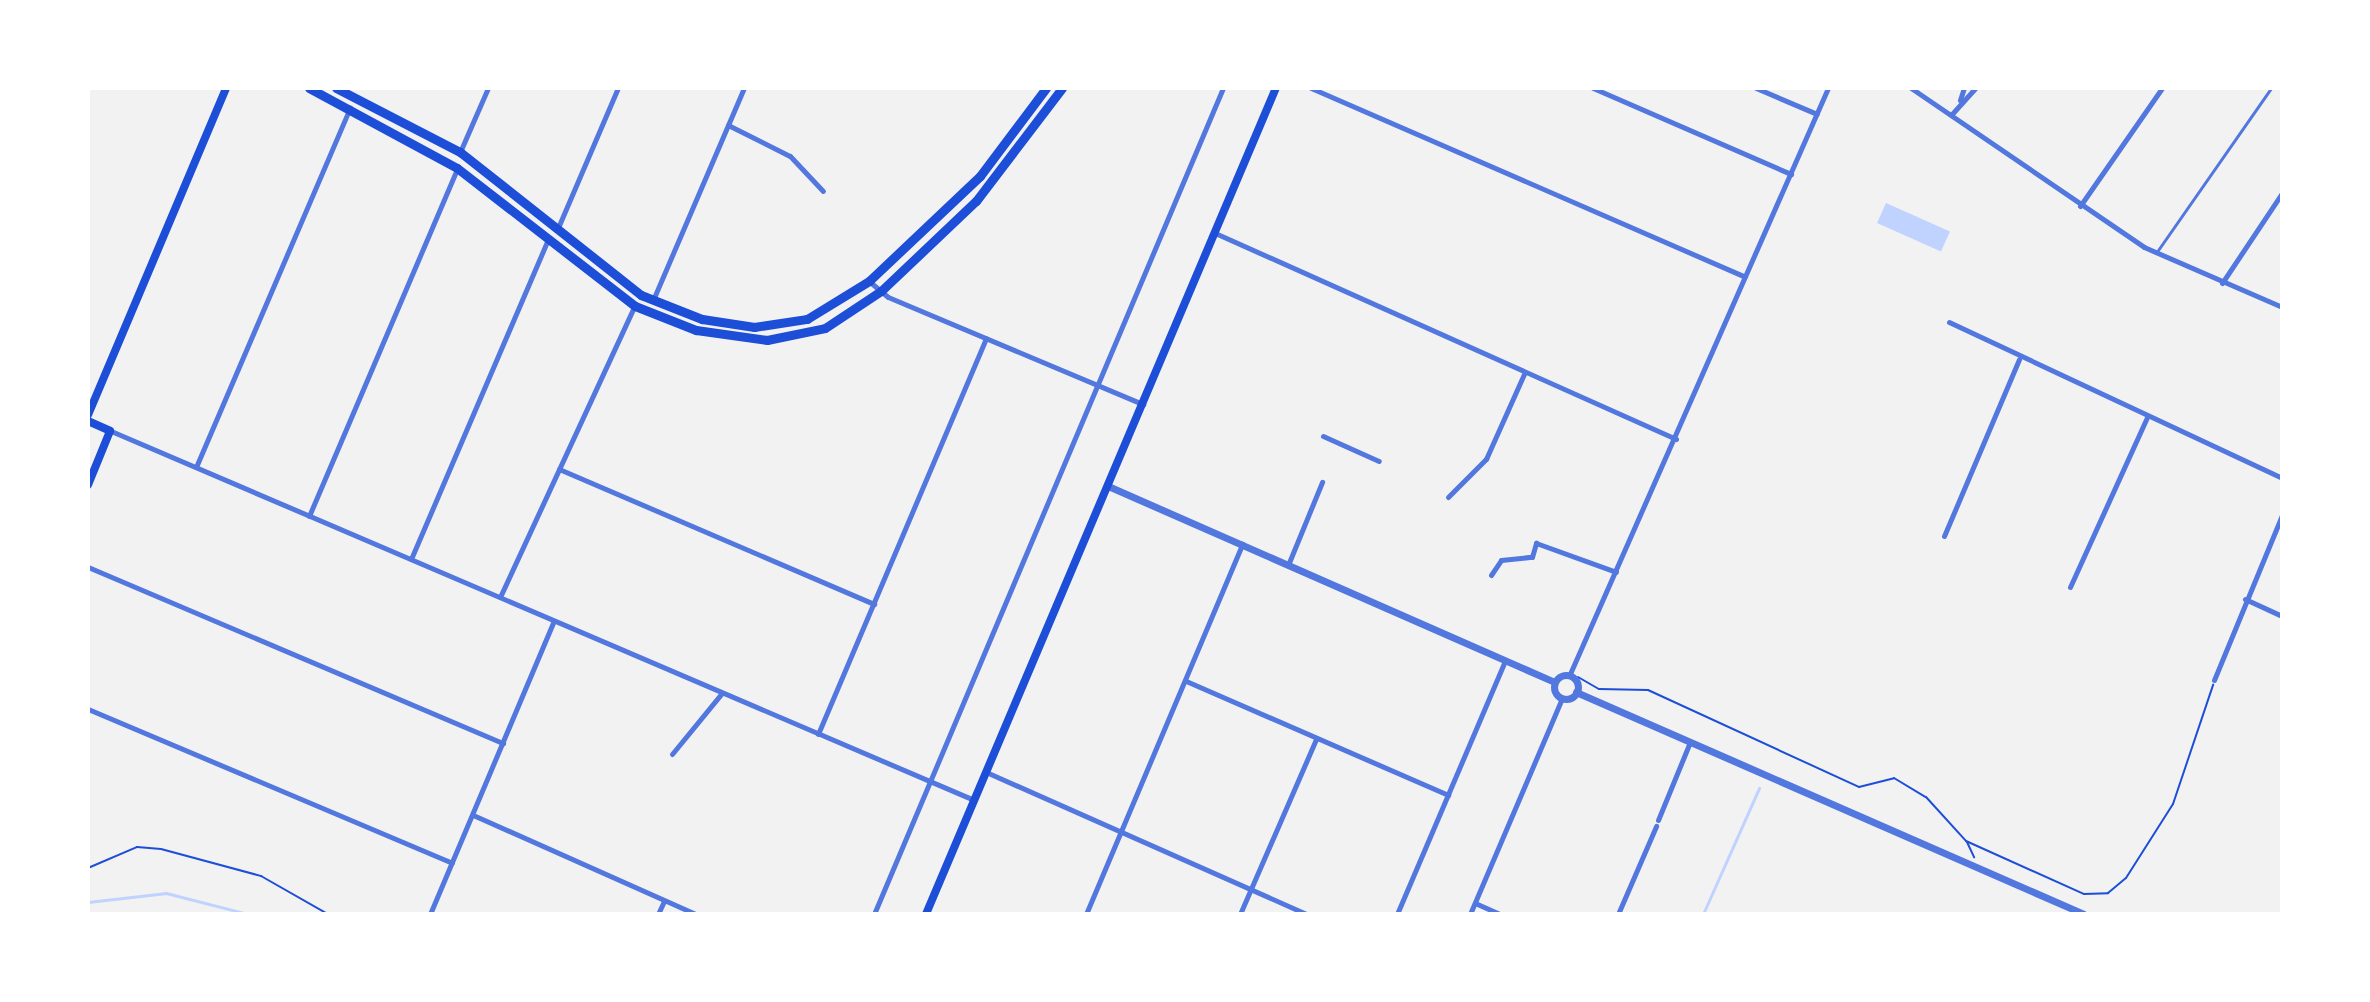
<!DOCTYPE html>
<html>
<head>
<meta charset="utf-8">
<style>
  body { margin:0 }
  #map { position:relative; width:2370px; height:1002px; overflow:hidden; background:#f2f2f2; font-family:"Open Sans",sans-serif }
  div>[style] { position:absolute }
  .water>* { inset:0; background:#bfd3fe; transform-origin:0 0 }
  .stream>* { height:3px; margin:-1.5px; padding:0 1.5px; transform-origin:1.5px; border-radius:1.5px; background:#bfd3fe }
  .path>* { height:2px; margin:-1px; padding:0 1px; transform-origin:1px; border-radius:1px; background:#1d4ed8 }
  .service>* { height:3px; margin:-1.5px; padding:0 1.5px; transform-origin:1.5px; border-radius:1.5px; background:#5277de }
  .minor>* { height:5px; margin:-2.5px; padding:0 2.5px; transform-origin:2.5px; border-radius:2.5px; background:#5277de }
  .tertiary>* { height:7px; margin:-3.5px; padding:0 3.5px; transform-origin:3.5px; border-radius:3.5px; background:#5277de }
  .tertiary>.ring { margin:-3.5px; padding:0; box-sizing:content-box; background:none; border:7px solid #5277de; border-radius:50% }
  .secondary>* { height:8px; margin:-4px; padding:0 4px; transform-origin:4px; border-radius:4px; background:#1d4ed8 }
  .primary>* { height:8px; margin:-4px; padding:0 4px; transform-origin:4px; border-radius:4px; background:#1d4ed8 }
  .trunk>* { height:9px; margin:-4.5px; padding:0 4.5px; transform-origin:4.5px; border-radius:4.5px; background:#1d4ed8 }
  span { translate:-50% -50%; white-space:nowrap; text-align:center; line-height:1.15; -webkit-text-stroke:8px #fff; paint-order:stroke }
  .frame { position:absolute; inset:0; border:90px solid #fff; pointer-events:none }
</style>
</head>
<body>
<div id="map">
  <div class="water">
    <i style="left:1886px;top:203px;width:70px;height:22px;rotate:24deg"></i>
  </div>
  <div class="stream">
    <i style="left:88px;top:902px;width:79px;rotate:-6.6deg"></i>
    <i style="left:166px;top:893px;width:85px;rotate:14.4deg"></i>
    <i style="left:1703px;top:914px;width:138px;rotate:-66deg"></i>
  </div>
  <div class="path">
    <i style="left:1578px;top:677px;width:24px;rotate:30deg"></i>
    <i style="left:1599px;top:689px;width:49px;rotate:1.2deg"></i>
    <i style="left:1648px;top:690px;width:232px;rotate:24.7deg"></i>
    <i style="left:1859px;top:787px;width:36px;rotate:-14deg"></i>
    <i style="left:1894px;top:778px;width:37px;rotate:31deg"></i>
    <i style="left:1926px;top:797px;width:59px;rotate:47.7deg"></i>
    <i style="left:1966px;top:841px;width:129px;rotate:24.2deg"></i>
    <i style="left:2084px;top:894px;width:24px;rotate:-2deg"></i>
    <i style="left:2108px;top:893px;width:23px;rotate:-40deg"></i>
    <i style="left:2126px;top:878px;width:88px;rotate:-57.6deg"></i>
    <i style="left:2173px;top:804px;width:126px;rotate:-71.4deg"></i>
    <i style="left:1967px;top:842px;width:17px;rotate:65deg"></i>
    <i style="left:88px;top:868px;width:53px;rotate:-23.2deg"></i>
    <i style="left:137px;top:847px;width:24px;rotate:5deg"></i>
    <i style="left:161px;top:849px;width:104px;rotate:15.1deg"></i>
    <i style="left:261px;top:876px;width:77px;rotate:29.6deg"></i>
  </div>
  <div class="service">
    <i style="left:2156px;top:253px;width:201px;rotate:-55.1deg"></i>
  </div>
  <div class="minor">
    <i style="left:1311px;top:88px;width:473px;rotate:23.5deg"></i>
    <i style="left:1593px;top:88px;width:216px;rotate:23.5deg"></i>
    <i style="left:1756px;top:88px;width:66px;rotate:23.1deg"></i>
    <i style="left:1911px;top:88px;width:282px;rotate:34.3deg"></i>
    <i style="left:2144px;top:247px;width:150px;rotate:23.5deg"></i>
    <i style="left:1960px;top:100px;width:13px;rotate:-72deg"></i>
    <i style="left:1951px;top:115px;width:36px;rotate:-48deg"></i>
    <i style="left:728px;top:125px;width:69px;rotate:26.6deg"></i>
    <i style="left:790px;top:156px;width:48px;rotate:46.7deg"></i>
    <i style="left:460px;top:152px;width:70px;rotate:-66.4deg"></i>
    <i style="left:2080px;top:206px;width:144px;rotate:-55.2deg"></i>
    <i style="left:557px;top:230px;width:155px;rotate:-66.8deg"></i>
    <i style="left:1215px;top:233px;width:505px;rotate:24.08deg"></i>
    <i style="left:870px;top:282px;width:23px;rotate:40deg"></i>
    <i style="left:888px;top:297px;width:277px;rotate:22.8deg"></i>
    <i style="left:2222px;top:283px;width:108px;rotate:-56.3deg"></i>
    <i style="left:653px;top:300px;width:231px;rotate:-66.8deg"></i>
    <i style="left:1949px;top:322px;width:368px;rotate:25.1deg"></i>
    <i style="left:111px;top:431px;width:939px;rotate:23.15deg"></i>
    <i style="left:1323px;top:436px;width:61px;rotate:24.1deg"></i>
    <i style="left:196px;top:467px;width:391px;rotate:-66.8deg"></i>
    <i style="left:559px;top:469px;width:343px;rotate:23.2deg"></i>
    <i style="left:1448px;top:497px;width:54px;rotate:-45deg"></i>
    <i style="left:1486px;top:459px;width:95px;rotate:-65.9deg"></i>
    <i style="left:309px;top:516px;width:377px;rotate:-66.9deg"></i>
    <i style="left:1944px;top:536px;width:192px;rotate:-67deg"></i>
    <i style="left:411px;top:559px;width:347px;rotate:-66.8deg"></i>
    <i style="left:1288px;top:565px;width:90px;rotate:-67.7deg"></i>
    <i style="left:88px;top:567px;width:451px;rotate:23deg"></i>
    <i style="left:1491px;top:575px;width:18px;rotate:-56deg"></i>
    <i style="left:1501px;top:560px;width:31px;rotate:-6deg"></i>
    <i style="left:1532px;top:557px;width:15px;rotate:-74deg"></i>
    <i style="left:1536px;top:543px;width:85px;rotate:19.9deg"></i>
    <i style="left:2070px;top:587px;width:187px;rotate:-65.6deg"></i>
    <i style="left:500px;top:597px;width:319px;rotate:-65.2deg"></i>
    <i style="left:2245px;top:599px;width:41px;rotate:24.7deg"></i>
    <i style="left:1569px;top:676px;width:643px;rotate:-66.23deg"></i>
    <i style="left:2214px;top:680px;width:178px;rotate:-67.6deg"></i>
    <i style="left:1186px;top:681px;width:286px;rotate:23.5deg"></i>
    <i style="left:88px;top:709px;width:395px;rotate:22.9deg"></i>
    <i style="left:818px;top:734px;width:430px;rotate:-67deg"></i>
    <i style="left:672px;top:754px;width:79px;rotate:-50.7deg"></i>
    <i style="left:986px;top:772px;width:351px;rotate:23.9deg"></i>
    <i style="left:473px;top:815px;width:243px;rotate:24deg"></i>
    <i style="left:1658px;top:820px;width:84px;rotate:-67.7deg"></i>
    <i style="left:1475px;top:903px;width:27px;rotate:24deg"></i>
    <i style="left:430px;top:914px;width:318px;rotate:-67.1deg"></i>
    <i style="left:658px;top:914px;width:14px;rotate:-65deg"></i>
    <i style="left:874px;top:914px;width:897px;rotate:-67.1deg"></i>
    <i style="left:1086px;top:914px;width:402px;rotate:-67.1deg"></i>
    <i style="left:1240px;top:914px;width:191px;rotate:-66.5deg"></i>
    <i style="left:1397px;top:914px;width:275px;rotate:-66.9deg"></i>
    <i style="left:1470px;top:914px;width:235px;rotate:-66.9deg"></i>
    <i style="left:1618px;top:914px;width:96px;rotate:-66.6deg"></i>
  </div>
  <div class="tertiary">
    <i style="left:1108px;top:486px;width:488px;rotate:23.7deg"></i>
    <i class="ring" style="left:1554px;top:675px;width:17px;height:17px"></i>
    <i style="left:1576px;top:692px;width:554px;rotate:23.61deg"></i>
  </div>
  <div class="secondary">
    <i style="left:88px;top:415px;width:355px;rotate:-67.1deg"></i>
    <i style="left:88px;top:421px;width:24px;rotate:24deg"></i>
    <i style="left:110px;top:431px;width:58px;rotate:112.2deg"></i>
  </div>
  <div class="primary">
    <i style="left:926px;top:914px;width:897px;rotate:-67.04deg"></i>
  </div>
  <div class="trunk">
    <i style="left:309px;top:88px;width:168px;rotate:28.4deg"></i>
    <i style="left:457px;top:168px;width:225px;rotate:37.8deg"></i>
    <i style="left:635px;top:306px;width:66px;rotate:21.5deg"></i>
    <i style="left:696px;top:330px;width:72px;rotate:8deg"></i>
    <i style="left:767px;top:340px;width:59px;rotate:-11.7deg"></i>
    <i style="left:825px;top:328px;width:67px;rotate:-33.5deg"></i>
    <i style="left:881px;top:291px;width:131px;rotate:-43.5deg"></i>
    <i style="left:976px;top:201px;width:142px;rotate:-52.7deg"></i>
    <i style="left:336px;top:88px;width:140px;rotate:27.3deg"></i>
    <i style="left:460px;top:152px;width:231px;rotate:38.3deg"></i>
    <i style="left:641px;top:295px;width:66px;rotate:21.5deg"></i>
    <i style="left:702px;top:319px;width:53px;rotate:8.7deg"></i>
    <i style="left:754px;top:327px;width:54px;rotate:-8.6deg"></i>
    <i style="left:807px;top:319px;width:73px;rotate:-31.5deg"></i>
    <i style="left:869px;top:281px;width:153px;rotate:-43.4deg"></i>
    <i style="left:980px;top:176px;width:110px;rotate:-53.1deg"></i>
  </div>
  <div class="frame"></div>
</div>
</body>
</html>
